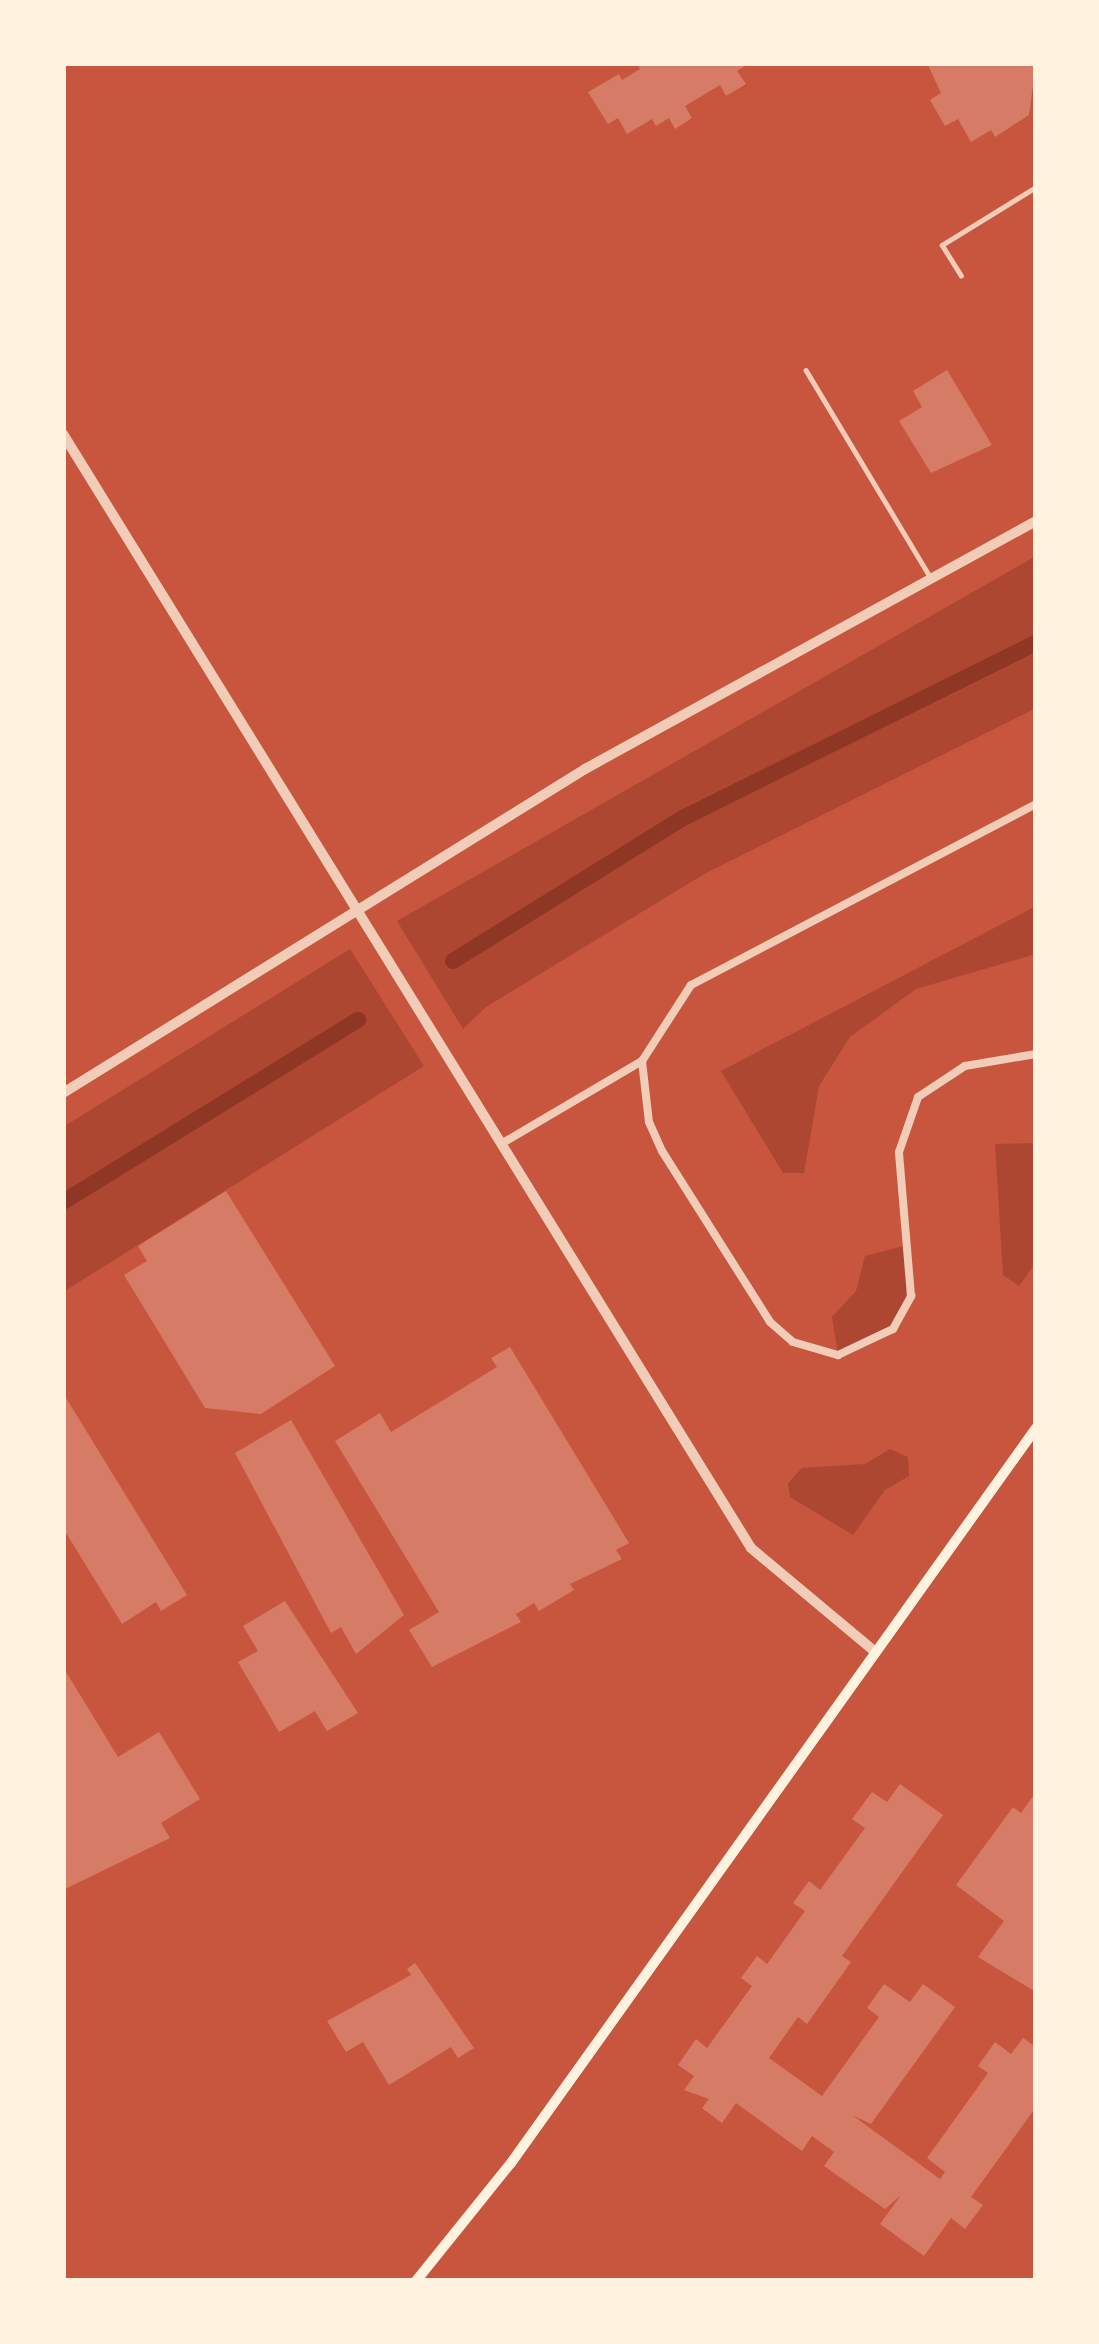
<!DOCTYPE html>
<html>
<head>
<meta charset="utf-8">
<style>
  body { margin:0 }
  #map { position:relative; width:1099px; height:2344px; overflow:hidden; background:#c8553d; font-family:Quicksand,sans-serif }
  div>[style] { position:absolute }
  .green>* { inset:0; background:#ae4732 }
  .canal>* { height:16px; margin:-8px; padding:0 8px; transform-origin:8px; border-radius:8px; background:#8f3625 }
  .building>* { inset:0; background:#d67c66 }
  .service>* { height:4.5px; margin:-2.25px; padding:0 2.25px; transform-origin:2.25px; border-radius:2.25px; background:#f1ccb7 }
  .minor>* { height:8px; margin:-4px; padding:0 4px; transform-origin:4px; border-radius:4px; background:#f1ccb7 }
  .tertiary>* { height:10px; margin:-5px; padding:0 5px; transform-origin:5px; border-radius:5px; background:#f1ccb7 }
  .secondary>* { height:10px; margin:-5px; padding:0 5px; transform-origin:5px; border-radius:5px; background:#fff3e0 }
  span { translate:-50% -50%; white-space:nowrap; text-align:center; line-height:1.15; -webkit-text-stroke:12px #fff3e0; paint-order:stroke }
  .frame { position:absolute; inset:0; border:66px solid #fff3e0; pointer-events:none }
</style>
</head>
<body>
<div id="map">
  <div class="green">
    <i style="clip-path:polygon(1036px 556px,1036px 708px,706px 873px,486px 1007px,463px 1029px,397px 921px)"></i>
    <i style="clip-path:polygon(1036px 906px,1036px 954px,916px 989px,850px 1037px,819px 1086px,804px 1173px,783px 1173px,721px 1071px)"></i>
    <i style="clip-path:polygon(350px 949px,424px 1066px,63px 1292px,63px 1127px)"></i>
    <i style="clip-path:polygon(1036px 1143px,1036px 1262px,1019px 1286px,1003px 1275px,995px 1144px)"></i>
    <i style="clip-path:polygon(911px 1244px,904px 1314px,879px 1339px,838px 1355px,832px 1317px,856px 1291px,865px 1256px)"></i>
    <i style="clip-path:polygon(890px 1449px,908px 1457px,909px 1476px,885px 1490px,853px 1535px,790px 1497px,788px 1483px,802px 1468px,865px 1464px)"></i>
  </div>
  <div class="canal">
    <i style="left:453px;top:961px;width:269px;rotate:-31.9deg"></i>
    <i style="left:681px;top:819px;width:396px;rotate:-26.4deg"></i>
    <i style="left:63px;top:1202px;width:347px;rotate:-31.7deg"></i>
  </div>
  <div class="building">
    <i style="clip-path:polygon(637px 63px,750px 63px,737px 71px,746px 84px,726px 96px,720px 85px,685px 106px,692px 118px,675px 129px,669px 118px,656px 126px,652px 119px,627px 134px,618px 118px,608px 124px,588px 92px,619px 74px,622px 80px,640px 69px)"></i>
    <i style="clip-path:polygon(1036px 63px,1029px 115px,995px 137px,991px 130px,971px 142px,958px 119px,945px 126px,930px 100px,941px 93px,927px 63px)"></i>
    <i style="clip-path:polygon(947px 370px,992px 445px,931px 473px,899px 421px,922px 407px,913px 391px)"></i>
    <i style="clip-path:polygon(226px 1191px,335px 1366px,261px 1414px,205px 1408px,124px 1275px,147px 1261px,138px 1246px)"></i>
    <i style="clip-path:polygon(510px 1347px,629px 1543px,616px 1550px,622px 1559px,570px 1584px,574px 1590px,539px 1611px,534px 1603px,516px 1614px,521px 1622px,432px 1667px,409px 1630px,439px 1612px,335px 1441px,380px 1413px,391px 1432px,497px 1367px,491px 1358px)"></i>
    <i style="clip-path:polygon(63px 1393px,187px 1595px,161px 1611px,156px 1602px,122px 1624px,63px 1528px)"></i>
    <i style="clip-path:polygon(291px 1420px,404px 1615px,356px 1654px,341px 1627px,331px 1633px,235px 1453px)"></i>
    <i style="clip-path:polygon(285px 1601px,358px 1713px,327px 1731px,315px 1711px,279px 1732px,238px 1662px,258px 1651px,243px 1626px)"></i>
    <i style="clip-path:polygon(63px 1667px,118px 1757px,159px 1732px,200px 1799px,161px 1823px,170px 1838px,63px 1890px)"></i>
    <i style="clip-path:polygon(900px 1784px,943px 1815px,842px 1956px,851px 1962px,807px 2024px,798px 2017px,769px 2058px,822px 2096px,879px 2017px,867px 2008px,884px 1984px,910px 2002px,923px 1984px,955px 2007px,871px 2124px,852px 2115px,940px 2179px,945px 2172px,927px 2158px,988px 2073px,978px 2066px,995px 2042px,1011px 2054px,1023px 2038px,1033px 2045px,1036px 2107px,971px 2197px,983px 2205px,965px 2229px,951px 2218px,924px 2256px,880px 2224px,901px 2195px,885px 2209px,824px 2166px,834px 2152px,812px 2136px,802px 2151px,736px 2103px,722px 2123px,702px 2108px,709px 2099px,684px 2090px,694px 2076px,678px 2065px,696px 2039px,707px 2048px,752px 1986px,741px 1978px,757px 1956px,767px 1964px,805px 1911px,793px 1903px,809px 1881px,820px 1890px,865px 1828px,852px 1819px,872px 1792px,887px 1802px)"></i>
    <i style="clip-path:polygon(1036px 1792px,1036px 1992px,978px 1957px,1004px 1921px,956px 1885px,1013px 1807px,1021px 1813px)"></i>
    <i style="clip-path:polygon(415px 1963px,474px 2048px,458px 2058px,451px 2047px,389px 2085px,363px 2042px,346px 2052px,327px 2021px,411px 1975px,407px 1969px)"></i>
  </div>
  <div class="service">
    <i style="left:961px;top:276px;width:36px;rotate:-122deg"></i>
    <i style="left:942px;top:245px;width:110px;rotate:-31.7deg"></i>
    <i style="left:806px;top:370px;width:239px;rotate:59deg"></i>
  </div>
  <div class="minor">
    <i style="left:1036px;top:804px;width:390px;rotate:152.3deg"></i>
    <i style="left:691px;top:985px;width:90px;rotate:122.8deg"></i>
    <i style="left:642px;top:1061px;width:61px;rotate:83.5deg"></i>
    <i style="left:649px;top:1122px;width:32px;rotate:66deg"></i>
    <i style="left:662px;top:1151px;width:202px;rotate:57.7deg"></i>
    <i style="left:770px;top:1322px;width:30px;rotate:41deg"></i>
    <i style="left:793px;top:1342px;width:47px;rotate:16.1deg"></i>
    <i style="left:838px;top:1355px;width:61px;rotate:-25.3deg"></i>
    <i style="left:893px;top:1329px;width:38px;rotate:-61deg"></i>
    <i style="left:911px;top:1296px;width:144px;rotate:-94.8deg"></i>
    <i style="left:899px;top:1152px;width:58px;rotate:-70.9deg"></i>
    <i style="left:918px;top:1097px;width:56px;rotate:-33.4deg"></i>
    <i style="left:965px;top:1066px;width:72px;rotate:-9.6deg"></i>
    <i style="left:501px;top:1144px;width:164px;rotate:-30.5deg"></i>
  </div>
  <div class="tertiary">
    <i style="left:63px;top:434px;width:1309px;rotate:58.3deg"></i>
    <i style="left:751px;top:1548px;width:160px;rotate:39.9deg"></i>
    <i style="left:63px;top:1093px;width:614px;rotate:-31.83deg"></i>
    <i style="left:585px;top:769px;width:515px;rotate:-28.81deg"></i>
  </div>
  <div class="secondary">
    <i style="left:416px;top:2281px;width:151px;rotate:-51.2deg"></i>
    <i style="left:511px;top:2163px;width:903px;rotate:-54.46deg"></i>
  </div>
  <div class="frame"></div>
</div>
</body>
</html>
